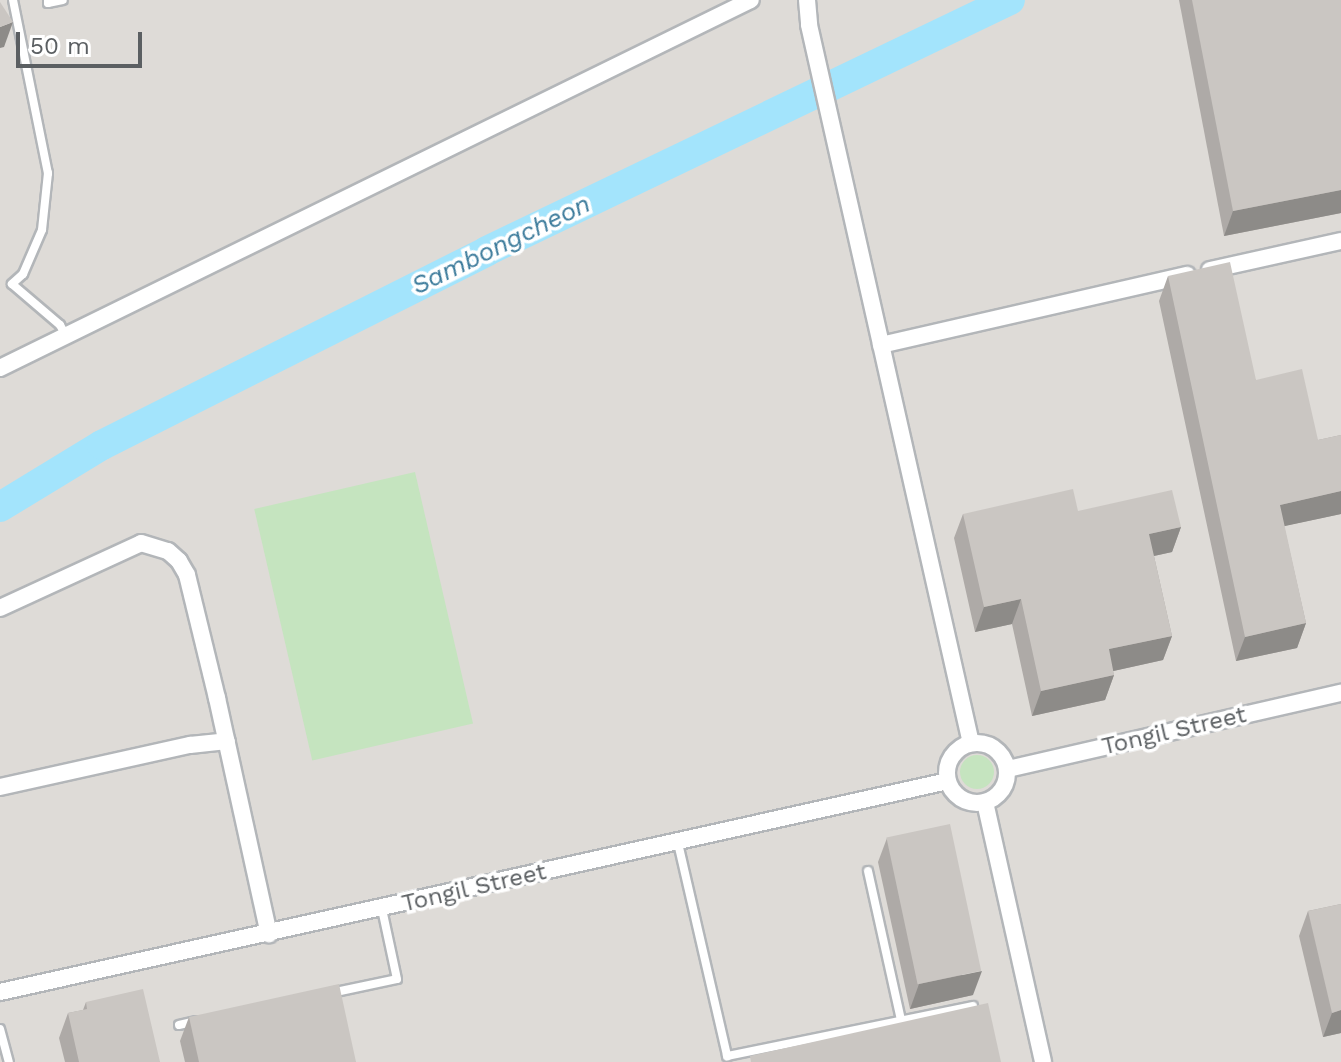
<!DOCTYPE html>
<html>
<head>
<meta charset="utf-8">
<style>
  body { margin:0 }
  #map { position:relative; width:1341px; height:1062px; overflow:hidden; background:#ede9e2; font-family:"Work Sans",sans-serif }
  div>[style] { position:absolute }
  .industrial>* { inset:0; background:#dedbd7; transform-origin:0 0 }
  .green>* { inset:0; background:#c5e4bf; transform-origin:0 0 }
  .round { border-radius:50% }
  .river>* { height:30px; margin:-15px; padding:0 15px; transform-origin:15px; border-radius:15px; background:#a3e4fc }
  .roads { filter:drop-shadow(2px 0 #b3b6b9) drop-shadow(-2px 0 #b3b6b9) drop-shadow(0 2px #b3b6b9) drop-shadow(0 -2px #b3b6b9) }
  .lane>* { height:8px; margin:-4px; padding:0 4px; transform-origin:4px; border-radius:4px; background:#fff }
  .street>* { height:16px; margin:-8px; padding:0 8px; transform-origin:8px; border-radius:8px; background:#fff }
  .street>.ring { margin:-8px; padding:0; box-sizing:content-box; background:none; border:16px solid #fff; border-radius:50% }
  .wall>* { inset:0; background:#aeaaa7 }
  .shaded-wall>* { inset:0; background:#8d8b88 }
  .building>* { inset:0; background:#cac6c2; transform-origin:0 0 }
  span { translate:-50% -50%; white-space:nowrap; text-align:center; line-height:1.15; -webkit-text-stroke:7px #fff; paint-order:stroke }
  .street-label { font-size:24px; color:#5b5f62 }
  .water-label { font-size:26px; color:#3c7b9b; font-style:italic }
  .scale { position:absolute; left:16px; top:32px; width:126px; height:36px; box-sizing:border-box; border:4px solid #5b5f62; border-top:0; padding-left:10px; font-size:24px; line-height:28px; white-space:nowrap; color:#5b5f62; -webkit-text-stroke:6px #fff; paint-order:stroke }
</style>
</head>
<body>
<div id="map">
  <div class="industrial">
    <i style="left:0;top:0;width:1341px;height:1062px"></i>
  </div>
  <div class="green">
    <i style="left:415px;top:472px;width:258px;height:165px;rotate:77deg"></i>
    <i class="round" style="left:960px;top:755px;width:34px;height:34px"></i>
  </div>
  <div class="river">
    <i style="left:0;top:507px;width:119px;rotate:-31.3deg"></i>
    <i style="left:102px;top:445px;width:431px;rotate:-26.7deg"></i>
    <i style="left:487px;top:251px;width:580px;rotate:-25.64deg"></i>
  </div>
  <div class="roads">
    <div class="lane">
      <i style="left:13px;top:0;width:177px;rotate:78.6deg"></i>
      <i style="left:48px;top:173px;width:57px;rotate:96deg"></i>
      <i style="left:42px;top:230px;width:48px;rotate:113.4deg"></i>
      <i style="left:23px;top:274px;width:15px;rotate:138deg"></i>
      <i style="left:12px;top:284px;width:63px;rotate:40.5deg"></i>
      <i style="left:60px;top:325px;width:13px;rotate:61deg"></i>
      <i style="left:48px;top:0;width:3px;rotate:90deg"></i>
      <i style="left:48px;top:3px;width:15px;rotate:-11deg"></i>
      <i style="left:678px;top:843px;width:219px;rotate:77deg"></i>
      <i style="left:727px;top:1056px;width:251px;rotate:-11.5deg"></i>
      <i style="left:868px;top:871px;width:153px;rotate:77.5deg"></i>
      <i style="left:331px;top:993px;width:67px;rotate:-12deg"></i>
      <i style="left:397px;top:979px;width:72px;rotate:-102.1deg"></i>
      <i style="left:179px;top:1025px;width:18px;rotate:-13deg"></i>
      <i style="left:0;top:1029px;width:34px;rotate:75deg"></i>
    </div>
    <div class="street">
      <i style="left:807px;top:0;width:25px;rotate:85deg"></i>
      <i style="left:809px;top:25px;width:736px;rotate:77.29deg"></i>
      <i style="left:1210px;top:270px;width:134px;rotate:-12.5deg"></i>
      <i style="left:881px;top:345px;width:314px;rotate:-12.9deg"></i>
      <i style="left:0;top:368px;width:836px;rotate:-26.11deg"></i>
      <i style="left:0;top:608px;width:155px;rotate:-24.7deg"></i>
      <i style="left:141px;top:543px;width:28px;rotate:17deg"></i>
      <i style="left:168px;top:551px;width:15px;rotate:42deg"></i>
      <i style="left:179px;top:561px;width:16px;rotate:60deg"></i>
      <i style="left:187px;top:575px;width:127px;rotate:76.3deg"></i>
      <i style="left:217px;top:698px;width:242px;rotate:77.6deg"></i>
      <i class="ring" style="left:947px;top:743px;width:44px;height:44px"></i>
      <i style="left:1008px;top:769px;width:342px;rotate:-12.9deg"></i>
      <i style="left:0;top:787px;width:195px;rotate:-12.5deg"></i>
      <i style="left:190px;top:745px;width:37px;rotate:-6deg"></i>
      <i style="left:985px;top:802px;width:266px;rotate:77.4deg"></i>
      <i style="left:0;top:992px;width:971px;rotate:-12.55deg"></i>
    </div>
  </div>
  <div class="wall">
    <i style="clip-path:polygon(1179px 0,1341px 0,1341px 213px,1224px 236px)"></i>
    <i style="clip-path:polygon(1168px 276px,1256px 380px,1318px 440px,1341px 435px,1341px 514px,1284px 526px,1306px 623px,1297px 648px,1236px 661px,1159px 301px)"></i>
    <i style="clip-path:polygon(963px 514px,1181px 527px,1172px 552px,1154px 556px,1172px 636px,1163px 660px,1113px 671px,1114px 675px,1105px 700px,1032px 716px,1012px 624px,975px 632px,954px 538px)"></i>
    <i style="clip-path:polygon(887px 838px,973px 995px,910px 1009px,878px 862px)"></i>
    <i style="clip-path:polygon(1341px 904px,1341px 1033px,1323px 1037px,1299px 936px,1308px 911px)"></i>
    <i style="clip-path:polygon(86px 1002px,160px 1062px,65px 1062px,59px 1038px,68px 1013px,83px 1010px)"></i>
    <i style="clip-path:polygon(189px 1017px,356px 1062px,185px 1062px,180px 1041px)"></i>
  </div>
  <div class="shaded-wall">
    <i style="clip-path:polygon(13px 22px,4px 47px,0 48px,0 27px)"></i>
    <i style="clip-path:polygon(1341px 190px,1341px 213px,1224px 236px,1233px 211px)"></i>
    <i style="clip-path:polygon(1341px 491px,1341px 514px,1271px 529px,1280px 505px)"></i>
    <i style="clip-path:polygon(1181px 527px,1172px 552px,1140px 559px,1149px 534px)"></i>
    <i style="clip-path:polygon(1021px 599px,1012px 624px,975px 632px,984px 607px)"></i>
    <i style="clip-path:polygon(1306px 623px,1297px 648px,1236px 661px,1245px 637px)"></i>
    <i style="clip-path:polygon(1172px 636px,1163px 660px,1100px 674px,1109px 649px)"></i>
    <i style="clip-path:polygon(1114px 675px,1105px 700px,1032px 716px,1041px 691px)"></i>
    <i style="clip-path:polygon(982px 971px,973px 995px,910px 1009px,919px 984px)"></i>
    <i style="clip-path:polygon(1341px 1010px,1341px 1033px,1323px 1037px,1332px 1013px)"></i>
  </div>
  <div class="building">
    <i style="clip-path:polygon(1192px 0,1341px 0,1341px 190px,1233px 211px)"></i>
    <i style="clip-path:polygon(0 2px,13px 22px,0 27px)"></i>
    <i style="clip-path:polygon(1230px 262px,1256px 380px,1302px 369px,1318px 440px,1341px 435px,1341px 491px,1280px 505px,1306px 623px,1245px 637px,1168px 276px)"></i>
    <i style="clip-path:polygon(1073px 489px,1078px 511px,1172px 490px,1181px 527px,1149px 534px,1172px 636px,1109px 649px,1114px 675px,1041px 691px,1021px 599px,984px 607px,963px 514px)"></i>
    <i style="left:950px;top:824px;width:150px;height:65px;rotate:78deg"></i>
    <i style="clip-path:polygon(1341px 904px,1341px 1010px,1332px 1013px,1308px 911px)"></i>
    <i style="clip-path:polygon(339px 984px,356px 1062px,199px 1062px,189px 1017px)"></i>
    <i style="clip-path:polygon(143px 989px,160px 1062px,79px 1062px,68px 1013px,87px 1009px,86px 1002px)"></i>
    <i style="clip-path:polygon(988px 1003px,1001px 1062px,751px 1062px,750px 1056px)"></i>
  </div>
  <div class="street-label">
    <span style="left:1174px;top:731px;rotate:-13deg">Tongil Street</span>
    <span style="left:474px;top:888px;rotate:-13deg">Tongil Street</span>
  </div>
  <div class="water-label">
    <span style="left:501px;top:245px;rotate:-26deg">Sambongcheon</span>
  </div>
  <div class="scale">50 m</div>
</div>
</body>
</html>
